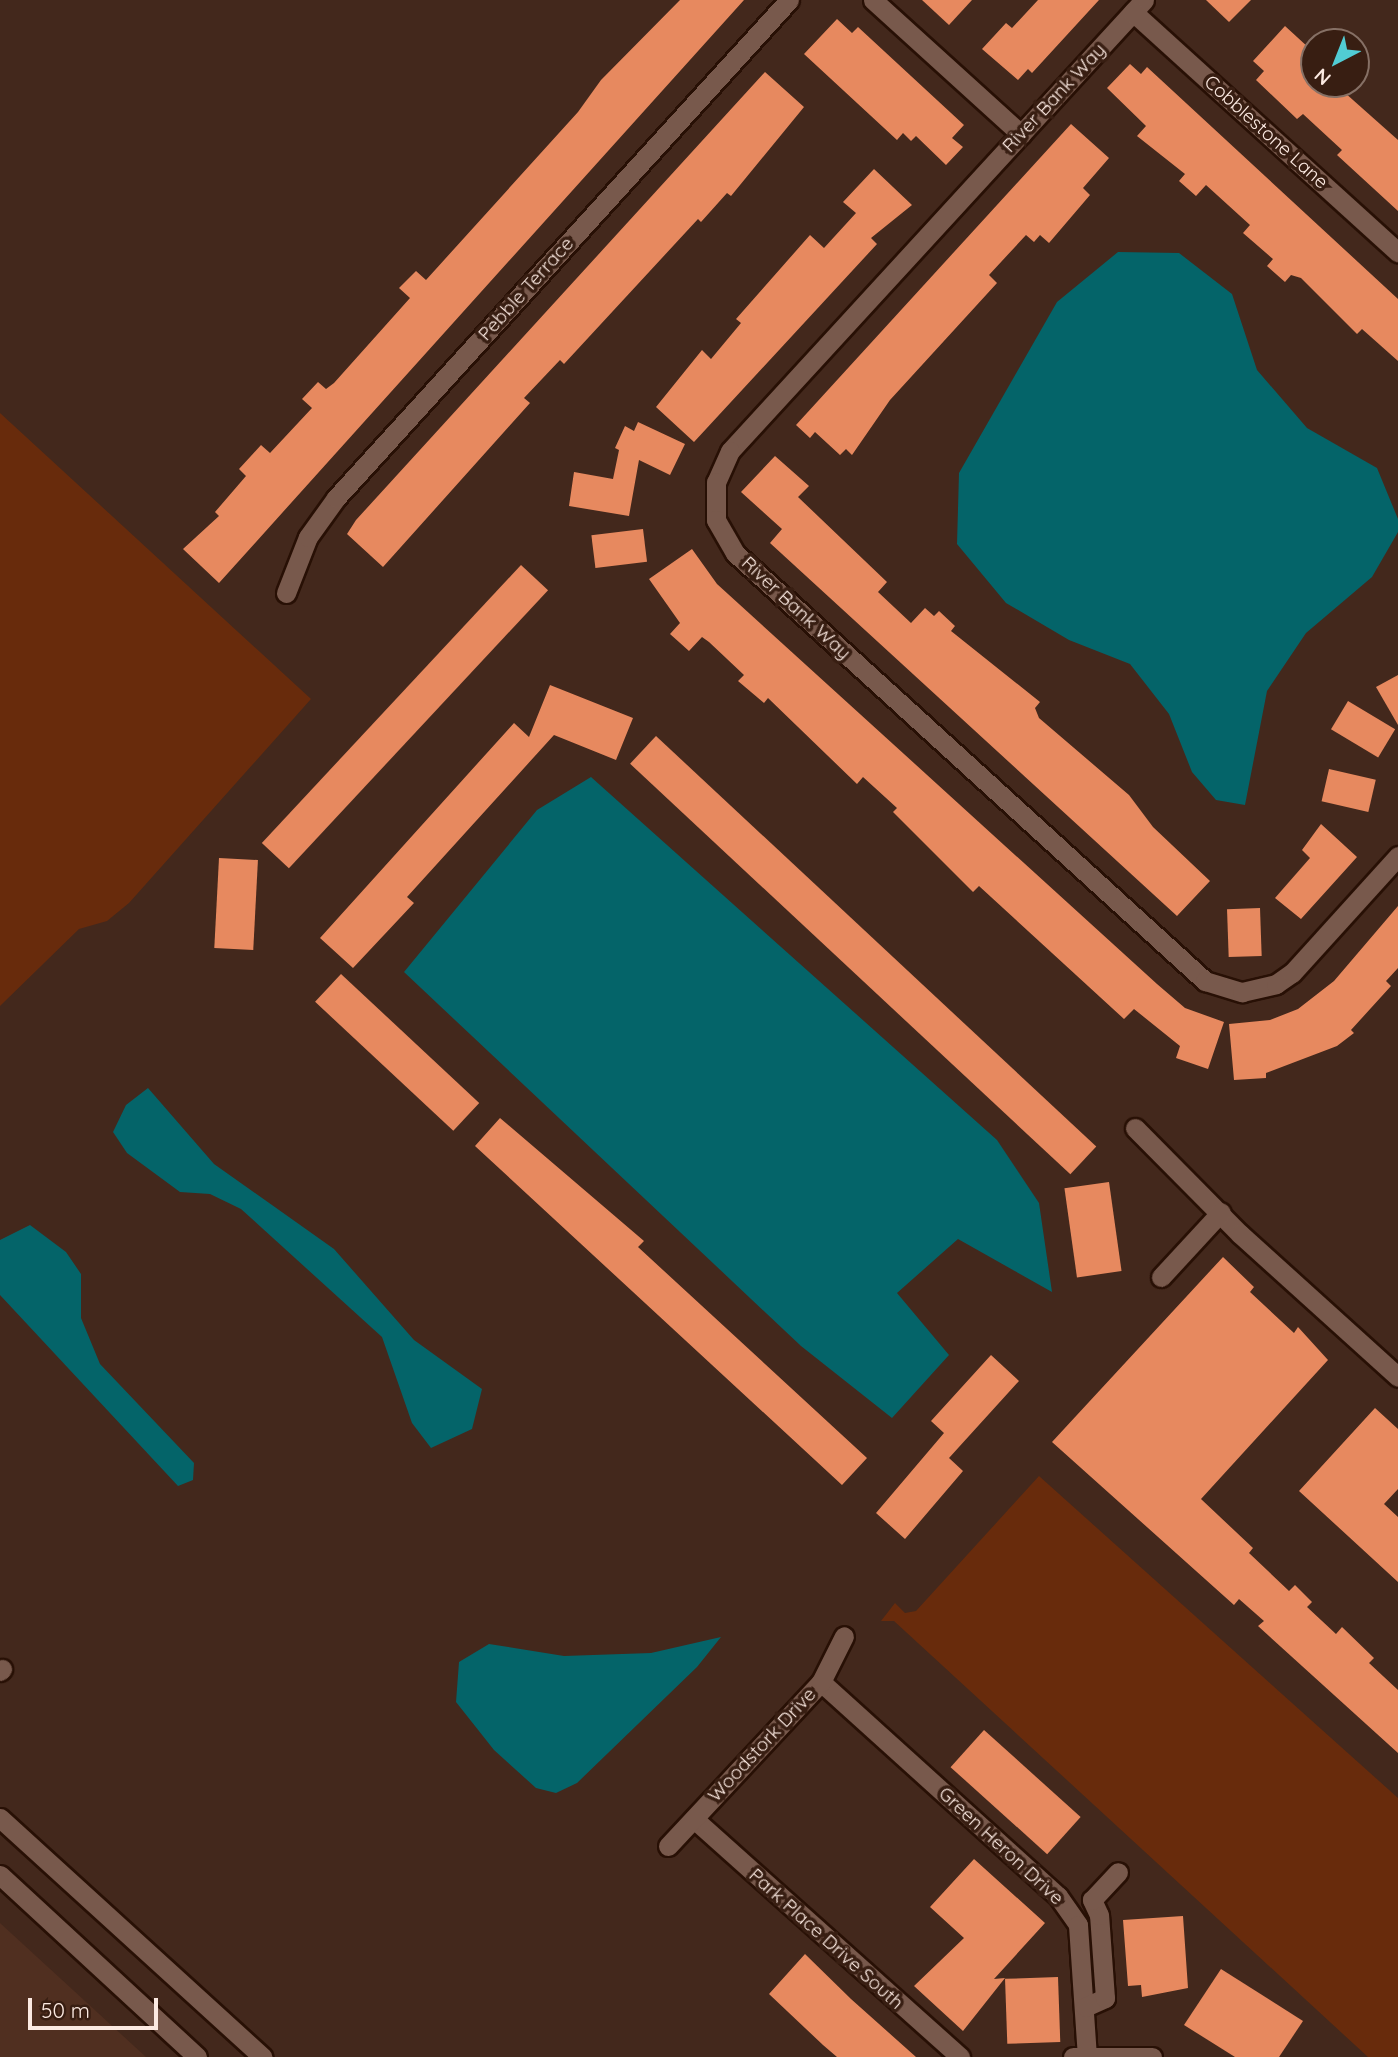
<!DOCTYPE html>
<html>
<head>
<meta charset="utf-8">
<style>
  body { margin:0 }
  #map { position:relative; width:1398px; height:2057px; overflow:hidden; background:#43281c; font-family:Quicksand,sans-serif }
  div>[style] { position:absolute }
  .built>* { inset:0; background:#502f20 }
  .green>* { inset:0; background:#682b0c }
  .water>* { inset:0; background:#046469 }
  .building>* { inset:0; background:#e7895f; transform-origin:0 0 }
  .roads { filter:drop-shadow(2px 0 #281005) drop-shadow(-2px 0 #281005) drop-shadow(0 2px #281005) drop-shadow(0 -2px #281005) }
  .minor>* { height:19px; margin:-9.5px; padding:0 9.5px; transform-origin:9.5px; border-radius:9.5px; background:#78594c }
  span { translate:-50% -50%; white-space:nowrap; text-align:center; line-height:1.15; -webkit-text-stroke:7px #381e12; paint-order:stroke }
  .street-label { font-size:19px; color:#fceae2 }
  .north { position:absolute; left:1300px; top:28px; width:70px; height:70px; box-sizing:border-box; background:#381e12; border:2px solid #867065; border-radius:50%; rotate:222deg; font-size:19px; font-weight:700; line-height:28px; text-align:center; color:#fceae2 }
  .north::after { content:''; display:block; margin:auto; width:24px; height:32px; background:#51ccd4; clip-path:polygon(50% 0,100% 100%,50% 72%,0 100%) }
  .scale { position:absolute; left:28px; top:1998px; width:130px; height:32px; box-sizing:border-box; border:4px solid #fceae2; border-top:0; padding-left:9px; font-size:21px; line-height:24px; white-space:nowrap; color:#fceae2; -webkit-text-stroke:5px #381e12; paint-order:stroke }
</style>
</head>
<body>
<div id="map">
  <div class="built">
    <i style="clip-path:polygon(0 1923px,146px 2057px,0 2057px)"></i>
  </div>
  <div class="green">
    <i style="clip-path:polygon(0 413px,311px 699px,129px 903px,107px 921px,79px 929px,0 1006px)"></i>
    <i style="clip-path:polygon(1039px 1476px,1398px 1798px,1398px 2057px,1368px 2057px,894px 1621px,881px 1621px,895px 1603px,905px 1613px,916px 1611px)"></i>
  </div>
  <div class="water">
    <i style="clip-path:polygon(1118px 252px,1179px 253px,1232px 294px,1257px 370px,1307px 428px,1377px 468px,1398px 519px,1398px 532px,1372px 577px,1306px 633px,1267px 691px,1245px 805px,1216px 800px,1192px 772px,1169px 714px,1130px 664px,1069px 640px,1006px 603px,957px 544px,959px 473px,1057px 302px)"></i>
    <i style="clip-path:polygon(591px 777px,997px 1140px,1039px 1203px,1052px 1292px,958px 1239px,897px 1293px,949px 1355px,892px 1418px,801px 1346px,404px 972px,537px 810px)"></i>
    <i style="clip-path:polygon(148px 1088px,214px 1164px,334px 1249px,414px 1340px,482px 1389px,472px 1429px,431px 1448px,412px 1423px,382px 1337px,241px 1209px,210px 1194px,180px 1192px,127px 1153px,113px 1132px,126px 1105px)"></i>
    <i style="clip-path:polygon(30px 1225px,66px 1252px,81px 1274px,81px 1318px,100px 1364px,194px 1463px,193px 1480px,178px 1486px,0 1295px,0 1240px)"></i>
    <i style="clip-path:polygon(721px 1637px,697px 1667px,577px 1783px,556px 1793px,536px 1788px,494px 1750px,456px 1702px,459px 1662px,489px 1644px,564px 1656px,651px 1653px)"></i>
  </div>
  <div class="building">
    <i style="clip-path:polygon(680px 0,744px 0,219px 583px,183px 549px,219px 516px,215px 512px,246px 476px,239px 469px,261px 445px,270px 453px,312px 408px,302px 399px,318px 382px,326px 389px,334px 383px,410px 298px,399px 288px,416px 271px,426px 280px,578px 112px,601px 80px)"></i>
    <i style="clip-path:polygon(922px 0,972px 0,949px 25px)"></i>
    <i style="clip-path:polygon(1038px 0,1099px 0,1032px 73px,1028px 69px,1018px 80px,982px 49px,1006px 23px,1012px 28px)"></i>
    <i style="clip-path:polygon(1206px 0,1251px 0,1229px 22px)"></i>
    <i style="clip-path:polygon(837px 19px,852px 33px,858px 27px,964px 125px,952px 138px,963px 147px,946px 165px,916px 136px,911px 141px,903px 133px,897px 140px,804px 54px)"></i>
    <i style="clip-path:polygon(1285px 26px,1309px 48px,1303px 54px,1314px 64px,1314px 84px,1335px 84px,1398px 140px,1398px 211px,1337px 155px,1342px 150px,1303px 114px,1297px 119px,1256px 80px,1264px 71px,1253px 61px)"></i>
    <i style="clip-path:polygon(1130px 64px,1141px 74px,1147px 67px,1398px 299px,1398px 361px,1362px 329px,1357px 334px,1301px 278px,1291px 275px,1285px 282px,1267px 266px,1273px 259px,1243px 233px,1250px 225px,1206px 185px,1196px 196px,1179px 181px,1185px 174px,1137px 136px,1146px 126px,1107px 88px)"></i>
    <i style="clip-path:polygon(765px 72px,804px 107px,731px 196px,727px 193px,701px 222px,698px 219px,564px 364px,560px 360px,524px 398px,530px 403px,383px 567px,347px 534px,356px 520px)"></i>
    <i style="clip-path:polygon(1071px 124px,1109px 158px,1083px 188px,1090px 195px,1049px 243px,1040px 235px,1034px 242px,1026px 235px,989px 275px,997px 283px,890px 400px,852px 455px,846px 449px,840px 455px,815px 432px,810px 438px,796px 425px)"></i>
    <i style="clip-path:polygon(874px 169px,912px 205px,871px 238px,877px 244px,694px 442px,656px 407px,702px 350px,711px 359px,741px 323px,736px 319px,810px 235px,824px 248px,856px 213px,843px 202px)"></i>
    <i style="clip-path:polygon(638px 422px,685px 444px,670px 475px,639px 460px,629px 516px,569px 506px,574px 472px,613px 479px,619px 450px,615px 448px,625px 426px,634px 431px)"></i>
    <i style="clip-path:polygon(775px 456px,809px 486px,798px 497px,887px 582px,878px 592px,911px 623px,925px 608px,934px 616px,939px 611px,955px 626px,951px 631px,1040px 702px,1035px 708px,1039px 718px,1129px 795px,1153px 827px,1210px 881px,1177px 916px,770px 543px,782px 529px,741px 492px)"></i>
    <i style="left:643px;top:529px;width:33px;height:52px;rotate:83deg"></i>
    <i style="clip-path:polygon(692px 549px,717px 584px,1157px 984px,1185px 1008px,1224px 1022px,1208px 1069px,1176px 1058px,1180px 1046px,1134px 1009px,1124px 1019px,979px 886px,973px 892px,893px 812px,897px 808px,863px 777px,857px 784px,768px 698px,764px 703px,738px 681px,744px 675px,709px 642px,702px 637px,689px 651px,670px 634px,680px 623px,649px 579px)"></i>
    <i style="left:521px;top:565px;width:37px;height:380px;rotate:43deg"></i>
    <i style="clip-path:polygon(1398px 675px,1398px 725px,1376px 687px)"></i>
    <i style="clip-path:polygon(550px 685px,633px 718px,616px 760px,554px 735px,407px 897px,414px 903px,353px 968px,320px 938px,514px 723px,529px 737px)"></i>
    <i style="left:1348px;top:701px;width:55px;height:33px;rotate:31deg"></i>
    <i style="left:656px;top:736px;width:602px;height:38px;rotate:43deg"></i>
    <i style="left:1329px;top:769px;width:48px;height:33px;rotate:13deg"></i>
    <i style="clip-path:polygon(1321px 824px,1357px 857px,1301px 919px,1275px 898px,1310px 858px,1302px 850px)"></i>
    <i style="left:219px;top:858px;width:39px;height:90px;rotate:3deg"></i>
    <i style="clip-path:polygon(1398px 906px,1398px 968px,1386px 981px,1391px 986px,1351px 1030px,1354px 1033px,1337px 1046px,1266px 1073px,1266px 1078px,1234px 1080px,1229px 1024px,1270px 1020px,1298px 1009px,1334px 981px)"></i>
    <i style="left:1260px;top:908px;width:48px;height:33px;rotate:88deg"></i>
    <i style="left:341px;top:974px;width:189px;height:38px;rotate:43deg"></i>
    <i style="clip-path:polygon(500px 1118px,644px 1241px,638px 1247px,867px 1458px,842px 1485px,475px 1146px)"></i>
    <i style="left:1109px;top:1182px;width:90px;height:45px;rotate:82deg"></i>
    <i style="clip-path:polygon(1223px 1257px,1254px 1287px,1250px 1292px,1294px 1333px,1298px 1327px,1328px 1360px,1201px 1499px,1253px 1548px,1249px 1553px,1289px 1591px,1295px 1585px,1312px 1602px,1307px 1607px,1336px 1634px,1342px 1627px,1374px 1658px,1369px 1663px,1398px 1690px,1398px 1753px,1258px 1626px,1264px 1621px,1239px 1599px,1234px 1605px,1052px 1442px)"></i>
    <i style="clip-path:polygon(991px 1355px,1019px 1381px,949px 1458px,963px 1471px,905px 1539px,876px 1513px,944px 1433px,931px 1421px)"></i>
    <i style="clip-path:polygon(1375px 1408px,1398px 1429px,1398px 1489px,1384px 1504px,1398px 1517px,1398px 1582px,1299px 1491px)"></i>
    <i style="left:984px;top:1730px;width:130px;height:50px;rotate:42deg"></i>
    <i style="clip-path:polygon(974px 1859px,1045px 1923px,994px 1979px,1005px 1978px,963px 2031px,914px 1986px,964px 1938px,930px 1907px)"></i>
    <i style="clip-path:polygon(1183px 1916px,1188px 1988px,1142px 1997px,1141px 1985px,1128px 1986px,1123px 1920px)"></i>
    <i style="clip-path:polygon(805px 1954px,851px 1999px,916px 2057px,837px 2057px,823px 2045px,769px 1994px)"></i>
    <i style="clip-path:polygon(1221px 1969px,1303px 2021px,1279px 2057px,1235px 2057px,1184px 2025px)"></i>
    <i style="left:1058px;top:1977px;width:65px;height:53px;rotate:88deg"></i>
  </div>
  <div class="roads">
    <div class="minor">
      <i style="left:873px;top:0;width:200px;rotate:42.2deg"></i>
      <i style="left:1144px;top:0;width:612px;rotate:132.55deg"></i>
      <i style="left:730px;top:451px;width:34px;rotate:114deg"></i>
      <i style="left:716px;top:482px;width:38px;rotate:90deg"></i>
      <i style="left:716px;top:520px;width:38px;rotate:60deg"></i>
      <i style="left:735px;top:553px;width:636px;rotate:42.32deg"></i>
      <i style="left:1205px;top:981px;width:39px;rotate:17deg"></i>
      <i style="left:1242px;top:992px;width:35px;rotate:-13deg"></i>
      <i style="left:1276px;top:984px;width:19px;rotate:-35deg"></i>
      <i style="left:1292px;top:973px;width:158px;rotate:-47.8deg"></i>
      <i style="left:1133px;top:12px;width:358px;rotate:42.2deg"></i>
      <i style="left:286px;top:593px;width:60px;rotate:-68.6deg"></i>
      <i style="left:308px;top:537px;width:48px;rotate:-54.3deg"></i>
      <i style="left:336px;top:498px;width:673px;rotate:-47.71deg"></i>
      <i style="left:1135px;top:1128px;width:149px;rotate:45.3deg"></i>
      <i style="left:1240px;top:1234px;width:213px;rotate:42.1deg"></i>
      <i style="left:1161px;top:1277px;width:88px;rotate:-47.3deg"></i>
      <i style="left:0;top:1671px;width:3px;rotate:-45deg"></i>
      <i style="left:821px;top:1682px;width:319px;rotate:42.1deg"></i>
      <i style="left:1058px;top:1896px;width:35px;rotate:55deg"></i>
      <i style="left:1078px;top:1925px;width:132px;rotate:86.1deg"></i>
      <i style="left:0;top:1818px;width:355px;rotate:42.3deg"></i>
      <i style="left:694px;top:1819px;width:357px;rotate:41.8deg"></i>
      <i style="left:668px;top:1846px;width:224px;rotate:-47deg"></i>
      <i style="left:821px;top:1682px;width:51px;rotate:-63.4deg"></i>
      <i style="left:0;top:1875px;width:268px;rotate:42.7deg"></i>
      <i style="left:1085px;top:2007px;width:22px;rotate:-24deg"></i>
      <i style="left:1105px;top:1998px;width:83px;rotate:-94.1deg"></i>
      <i style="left:1099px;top:1915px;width:17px;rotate:-115deg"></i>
      <i style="left:1092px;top:1900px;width:38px;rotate:-47deg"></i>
      <i style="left:1073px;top:2057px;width:79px"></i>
    </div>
  </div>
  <div class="street-label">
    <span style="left:1054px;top:98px;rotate:-47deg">River Bank Way</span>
    <span style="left:1266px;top:132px;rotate:42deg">Cobblestone Lane</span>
    <span style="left:526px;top:289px;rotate:-48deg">Pebble Terrace</span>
    <span style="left:796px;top:608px;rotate:43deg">River Bank Way</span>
    <span style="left:762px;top:1745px;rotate:-47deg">Woodstork Drive</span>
    <span style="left:1001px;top:1846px;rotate:43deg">Green Heron Drive</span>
    <span style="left:826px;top:1939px;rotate:42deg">Park Place Drive South</span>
  </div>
  <div class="north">N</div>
  <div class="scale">50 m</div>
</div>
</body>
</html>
